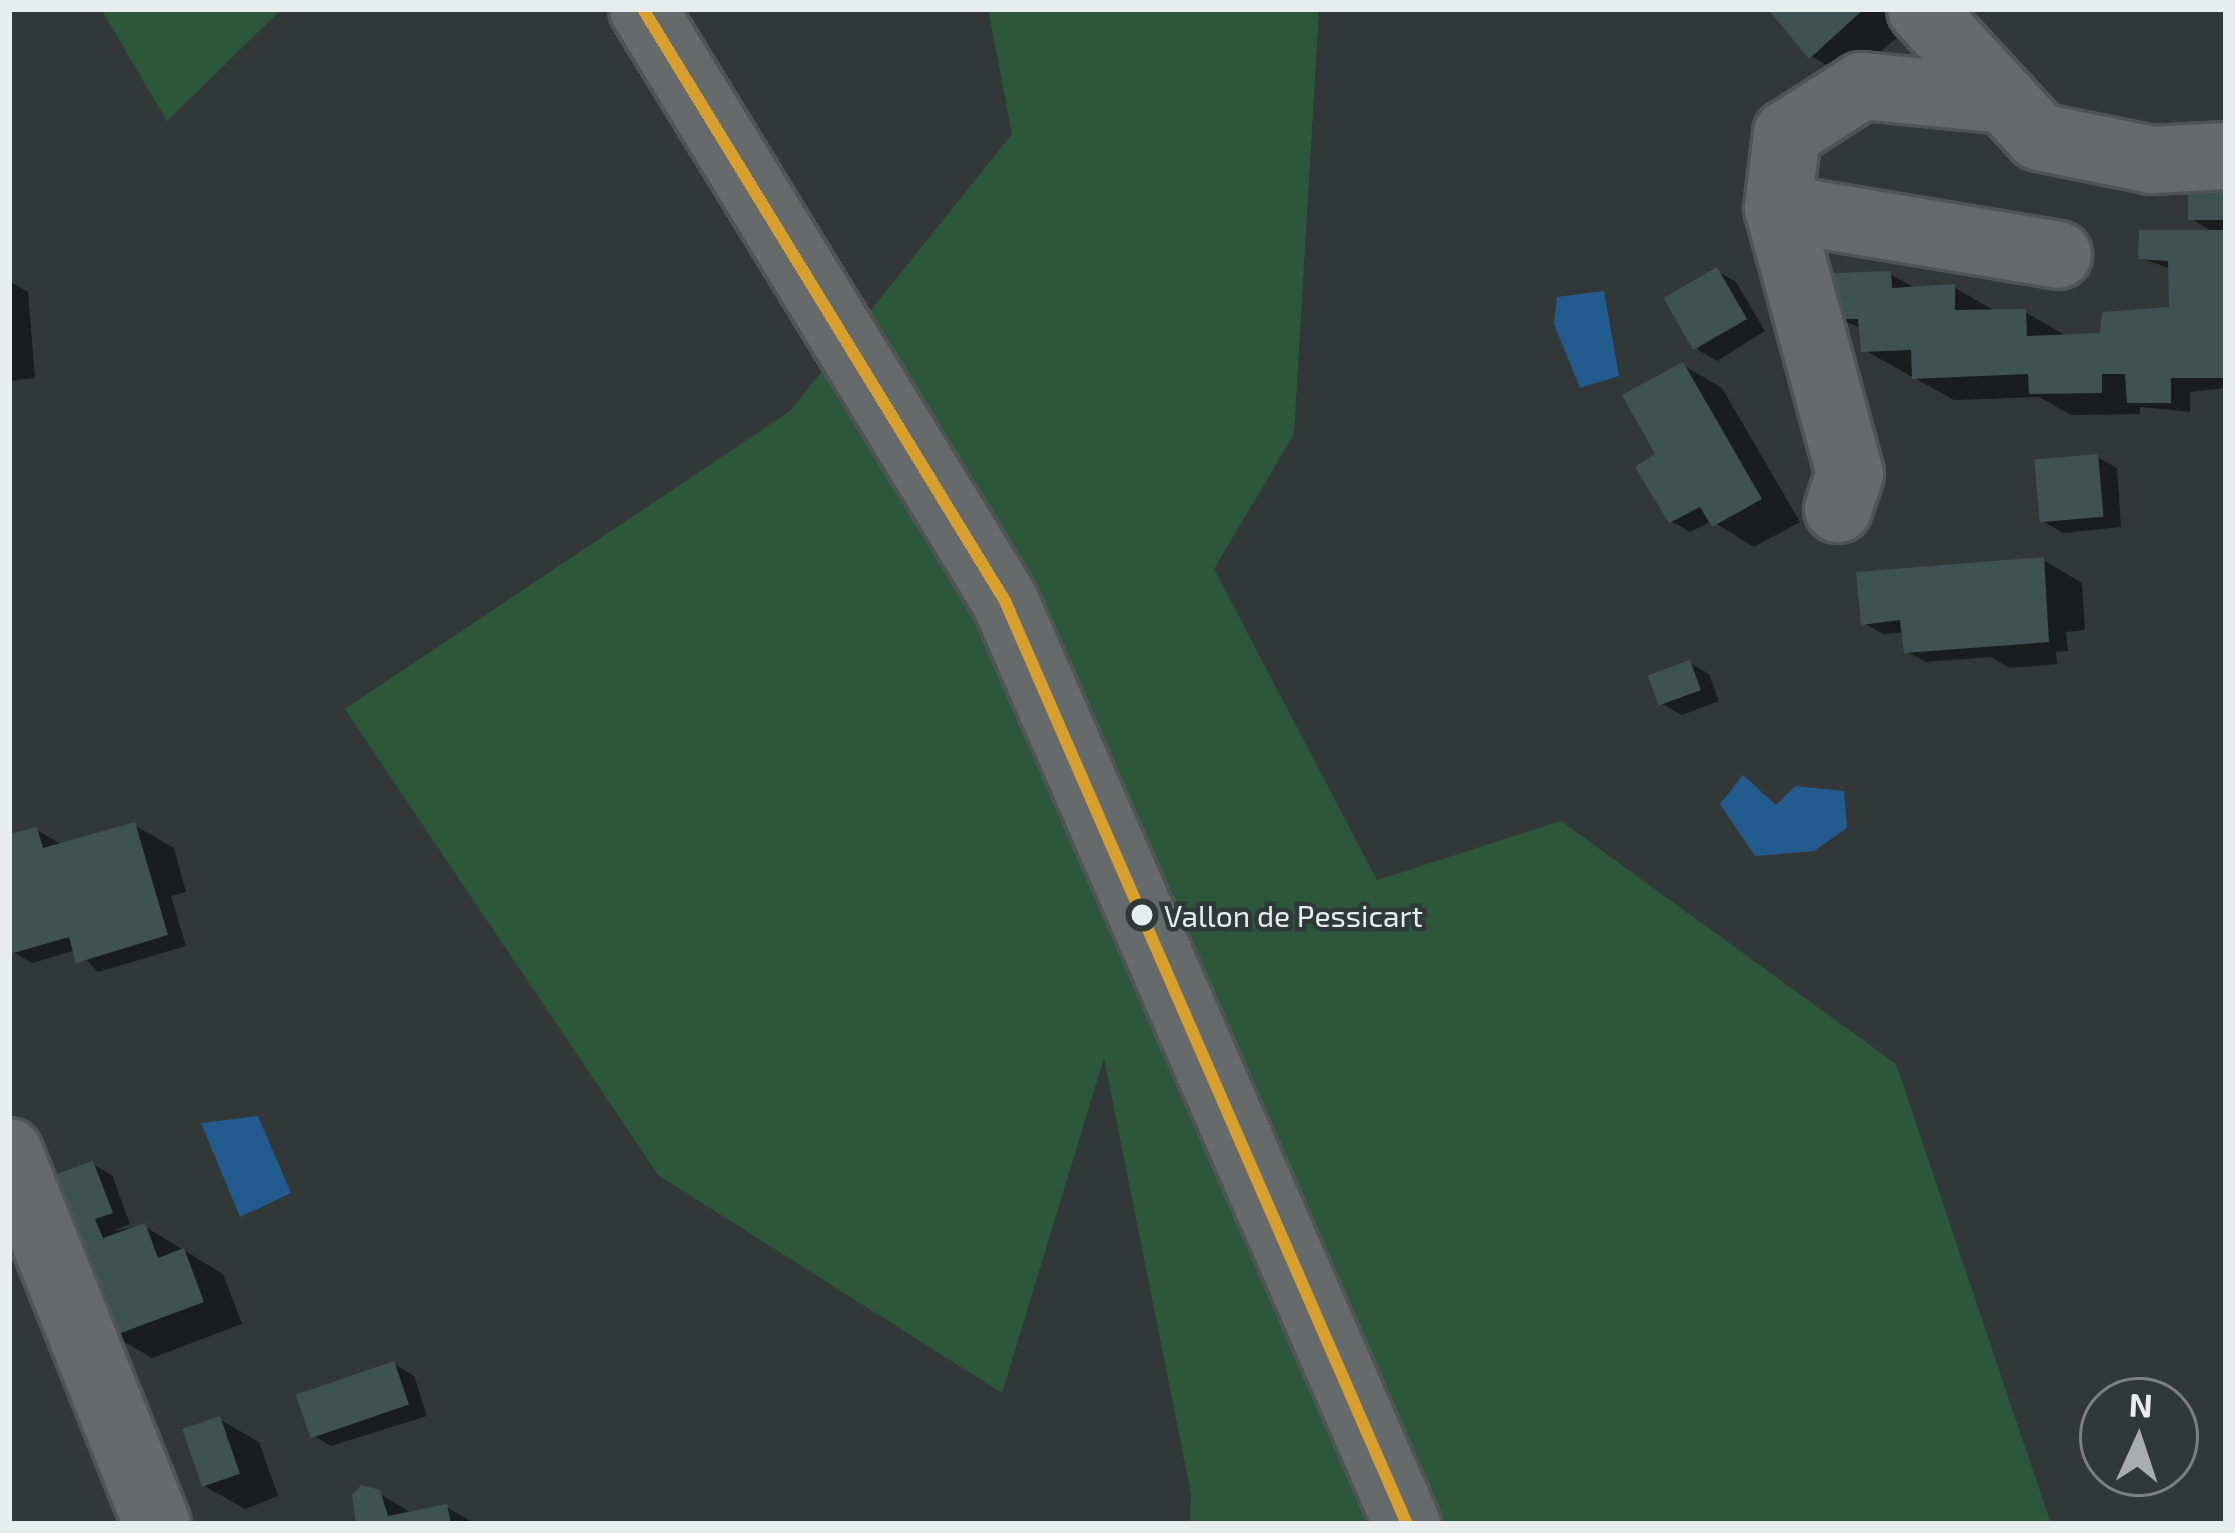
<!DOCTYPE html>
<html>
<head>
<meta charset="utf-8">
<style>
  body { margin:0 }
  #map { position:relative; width:2235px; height:1533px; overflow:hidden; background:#323738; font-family:"Exo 2",sans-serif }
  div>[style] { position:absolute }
  .green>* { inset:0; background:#2d573b }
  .water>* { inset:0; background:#235b8f }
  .shadow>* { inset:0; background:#0007 }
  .building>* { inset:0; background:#3e5350; transform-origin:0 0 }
  .roads { filter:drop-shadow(3px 0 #505455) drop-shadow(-3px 0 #505455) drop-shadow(0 3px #505455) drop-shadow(0 -3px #505455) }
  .street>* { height:66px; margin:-33px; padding:0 33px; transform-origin:33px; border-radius:33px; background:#666a6a }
  .bus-1>* { height:12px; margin:-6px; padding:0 6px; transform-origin:6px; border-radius:6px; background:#d79f2d }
  .dots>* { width:33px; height:33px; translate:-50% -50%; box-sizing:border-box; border:6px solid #30393a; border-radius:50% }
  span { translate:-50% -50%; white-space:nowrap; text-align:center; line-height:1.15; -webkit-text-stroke:9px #30393a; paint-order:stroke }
  .bus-label { font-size:30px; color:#e7eded }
  .left { translate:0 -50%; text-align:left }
  .frame { position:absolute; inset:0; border:12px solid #e7eded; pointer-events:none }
  .north { position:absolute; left:2079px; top:1377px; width:120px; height:120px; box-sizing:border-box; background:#30393a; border:3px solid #798182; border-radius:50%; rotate:3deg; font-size:33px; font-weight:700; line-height:48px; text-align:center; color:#e7eded }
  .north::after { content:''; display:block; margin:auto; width:42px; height:54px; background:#a8adae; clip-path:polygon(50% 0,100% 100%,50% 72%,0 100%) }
</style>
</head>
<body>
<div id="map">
  <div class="green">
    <i style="clip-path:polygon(101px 9px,282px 9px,167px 121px)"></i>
    <i style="clip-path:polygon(988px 9px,1319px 9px,1294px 434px,1214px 569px,1377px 880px,1561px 821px,1896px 1064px,2051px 1524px,1190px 1524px,1191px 1494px,1104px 1058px,1002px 1393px,658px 1175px,345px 709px,790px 411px,1012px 134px)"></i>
  </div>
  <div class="water">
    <i style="clip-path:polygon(1604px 291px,1619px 376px,1580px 388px,1554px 324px,1557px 297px)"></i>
    <i style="clip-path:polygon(1743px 775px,1776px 805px,1795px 786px,1844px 791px,1847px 828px,1814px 851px,1755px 856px,1720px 804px)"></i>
    <i style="clip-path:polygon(258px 1116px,291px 1193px,240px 1217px,201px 1123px)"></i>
  </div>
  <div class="shadow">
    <i style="clip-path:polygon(1772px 9px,1881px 9px,1902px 33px,1850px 79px,1811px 56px)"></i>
    <i style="clip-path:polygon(2226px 193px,2226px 388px,2190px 392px,2190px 412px,2140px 407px,2140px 414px,2071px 415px,2039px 397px,1954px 400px,1864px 350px,1863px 329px,1837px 318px,1890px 274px,1917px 289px,1954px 287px,1993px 310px,2025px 312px,2065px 335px,2103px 336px,2172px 310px,2171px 269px,2141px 258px,2215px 233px,2193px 220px)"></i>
    <i style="clip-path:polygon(1717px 271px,1736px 282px,1765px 331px,1717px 361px,1698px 350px)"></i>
    <i style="clip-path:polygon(9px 281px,28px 292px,35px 378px,9px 381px)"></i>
    <i style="clip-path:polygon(1683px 365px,1722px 388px,1800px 522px,1754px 547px,1712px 521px,1690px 532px,1671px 521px)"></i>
    <i style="clip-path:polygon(2097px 457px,2117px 468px,2121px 527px,2063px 533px,2044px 522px)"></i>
    <i style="clip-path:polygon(2043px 560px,2082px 583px,2085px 630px,2066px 632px,2068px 651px,2056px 652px,2057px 664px,2010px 668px,1990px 657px,1926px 662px,1906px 651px,1905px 632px,1883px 634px,1864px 623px)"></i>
    <i style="clip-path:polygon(1690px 663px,1709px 674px,1719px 701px,1682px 715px,1662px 704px)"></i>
    <i style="clip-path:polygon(134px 825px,174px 848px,186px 892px,171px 896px,186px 946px,98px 972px,76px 950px,32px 963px,13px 952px,9px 838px,37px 830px,64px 846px)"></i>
    <i style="clip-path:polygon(92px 1164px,112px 1175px,130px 1224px,111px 1231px,144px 1226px,223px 1274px,242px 1324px,152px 1358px,113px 1335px,85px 1297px)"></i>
    <i style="clip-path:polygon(394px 1364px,414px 1376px,427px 1416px,331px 1446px,312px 1435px)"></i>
    <i style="clip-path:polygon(219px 1419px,259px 1442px,278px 1496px,245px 1509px,206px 1487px)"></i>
    <i style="clip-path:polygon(378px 1493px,414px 1514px,446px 1507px,476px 1524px,359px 1524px)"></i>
  </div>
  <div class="building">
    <i style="clip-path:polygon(1768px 9px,1864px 9px,1809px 59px)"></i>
    <i style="left:2226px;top:190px;width:30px;height:38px;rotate:90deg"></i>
    <i style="clip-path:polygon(2139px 230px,2226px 230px,2226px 378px,2171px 378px,2171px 403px,2127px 403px,2125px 374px,2102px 374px,2102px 393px,2029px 394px,2028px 374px,1912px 379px,1911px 350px,1861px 352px,1858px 319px,1834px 319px,1833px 273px,1891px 271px,1892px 288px,1955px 284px,1955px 310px,2026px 309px,2027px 336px,2100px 333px,2102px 312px,2169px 307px,2168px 261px,2138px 259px)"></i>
    <i style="left:1717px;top:267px;width:60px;height:62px;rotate:60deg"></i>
    <i style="clip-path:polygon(1683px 362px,1762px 499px,1712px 527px,1700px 507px,1669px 523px,1635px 467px,1655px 454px,1622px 395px)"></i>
    <i style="left:2098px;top:454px;width:63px;height:64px;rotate:85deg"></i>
    <i style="clip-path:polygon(2044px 557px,2049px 642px,1904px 653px,1900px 620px,1861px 625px,1856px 572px)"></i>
    <i style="left:1690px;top:660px;width:32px;height:45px;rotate:70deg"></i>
    <i style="clip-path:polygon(135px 822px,168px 935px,76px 963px,69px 937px,10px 954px,9px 834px,37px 827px,43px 848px)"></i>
    <i style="clip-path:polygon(93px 1161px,113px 1213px,95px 1219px,103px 1238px,145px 1223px,158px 1258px,184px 1248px,204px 1302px,110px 1337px,38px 1181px)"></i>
    <i style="left:394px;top:1361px;width:46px;height:104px;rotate:71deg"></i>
    <i style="left:220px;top:1416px;width:61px;height:40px;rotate:71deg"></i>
    <i style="clip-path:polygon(361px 1485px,380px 1490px,388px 1516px,447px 1504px,451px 1524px,356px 1524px,352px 1495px)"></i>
  </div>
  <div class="roads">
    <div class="street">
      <i style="left:643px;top:9px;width:694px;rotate:58.55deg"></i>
      <i style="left:1005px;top:601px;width:1007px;rotate:66.47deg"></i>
      <i style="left:1921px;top:9px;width:174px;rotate:47.3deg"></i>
      <i style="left:2039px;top:137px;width:115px;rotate:11.5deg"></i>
      <i style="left:2152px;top:160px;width:74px;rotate:-3.1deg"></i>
      <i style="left:1778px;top:208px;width:284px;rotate:9.5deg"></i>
      <i style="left:1838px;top:509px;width:37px;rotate:-71deg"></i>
      <i style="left:1850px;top:474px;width:276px;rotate:-105.1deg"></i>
      <i style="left:1778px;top:208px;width:75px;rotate:-83.1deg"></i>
      <i style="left:1787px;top:134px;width:89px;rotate:-32.6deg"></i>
      <i style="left:1862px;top:86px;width:144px;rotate:5.6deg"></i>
      <i style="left:9px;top:1152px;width:400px;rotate:68.3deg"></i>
    </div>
  </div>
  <div class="bus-1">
    <i style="left:643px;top:9px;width:694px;rotate:58.55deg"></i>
    <i style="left:1005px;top:601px;width:1007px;rotate:66.47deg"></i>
  </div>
  <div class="dots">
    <i style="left:1142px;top:915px;background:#e7eded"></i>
  </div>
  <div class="bus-label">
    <span class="left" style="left:1164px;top:915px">Vallon de Pessicart</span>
  </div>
  <div class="frame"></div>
  <div class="north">N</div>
</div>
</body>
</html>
